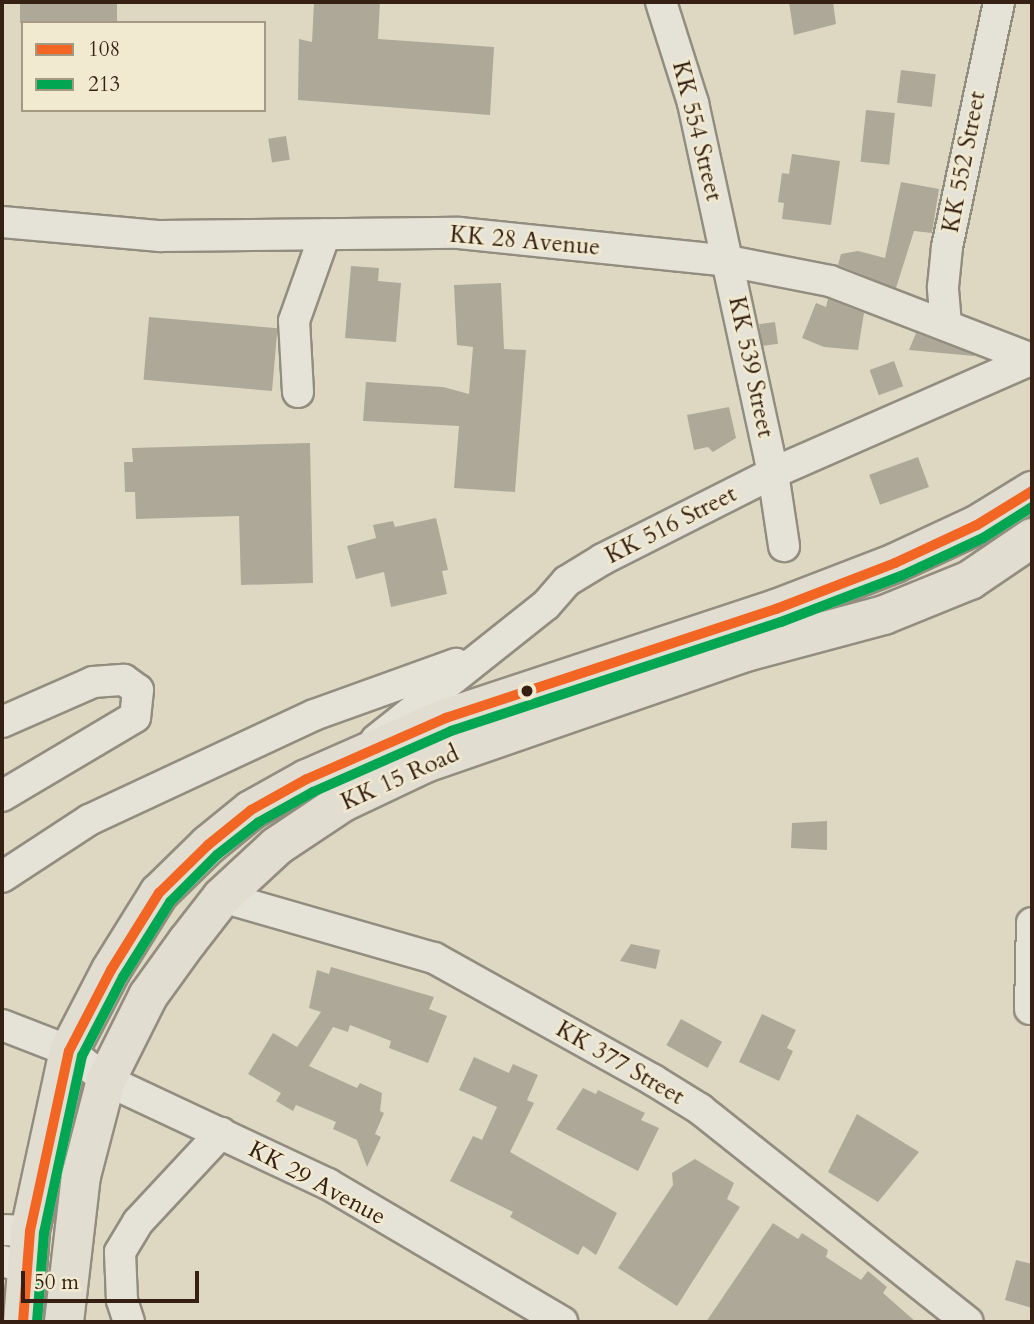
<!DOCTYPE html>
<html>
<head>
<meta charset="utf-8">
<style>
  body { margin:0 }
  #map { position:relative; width:1034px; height:1324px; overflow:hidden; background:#ded8c3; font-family:Cardo,serif }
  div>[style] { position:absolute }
  .building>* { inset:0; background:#aea899; transform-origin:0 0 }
  .roads { filter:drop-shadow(2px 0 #938d80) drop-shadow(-2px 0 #938d80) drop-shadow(0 2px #938d80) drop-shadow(0 -2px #938d80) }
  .minor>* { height:30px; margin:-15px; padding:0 15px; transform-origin:15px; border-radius:15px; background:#e5e2d7 }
  .highway>* { height:38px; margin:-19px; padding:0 19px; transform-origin:19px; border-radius:19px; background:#e1ddd1 }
  .bus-1>* { height:10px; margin:-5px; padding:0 5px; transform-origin:5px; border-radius:5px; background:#f26522 }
  .bus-2>* { height:10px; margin:-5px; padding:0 5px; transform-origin:5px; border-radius:5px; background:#00a651 }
  .dots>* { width:19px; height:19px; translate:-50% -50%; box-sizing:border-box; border:4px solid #f1ead0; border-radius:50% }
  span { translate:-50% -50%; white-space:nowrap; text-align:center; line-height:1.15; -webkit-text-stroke:5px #f1ead0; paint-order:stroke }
  .street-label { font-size:24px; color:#362013 }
  .frame { position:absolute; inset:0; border:4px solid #362013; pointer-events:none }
  .legend { position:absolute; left:21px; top:21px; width:245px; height:91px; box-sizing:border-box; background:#f1ead0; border:2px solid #a69984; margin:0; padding:9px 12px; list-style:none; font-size:21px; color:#362013 }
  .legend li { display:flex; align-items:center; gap:14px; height:35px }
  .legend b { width:35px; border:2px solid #a69984 }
  .scale { position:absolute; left:21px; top:1271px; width:178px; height:32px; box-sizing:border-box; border:4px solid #362013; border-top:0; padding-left:9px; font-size:21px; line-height:24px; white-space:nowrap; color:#362013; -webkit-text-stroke:5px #f1ead0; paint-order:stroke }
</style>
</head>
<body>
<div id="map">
  <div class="building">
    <i style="left:20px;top:2px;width:97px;height:21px"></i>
    <i style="clip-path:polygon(314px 2px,380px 2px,378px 39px,494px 47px,490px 115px,298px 100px,299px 39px,312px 42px)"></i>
    <i style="clip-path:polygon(789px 2px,833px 2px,836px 24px,794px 35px)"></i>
    <i style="left:901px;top:70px;width:35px;height:33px;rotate:7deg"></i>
    <i style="left:866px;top:110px;width:29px;height:52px;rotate:6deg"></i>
    <i style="left:286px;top:136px;width:24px;height:18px;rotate:81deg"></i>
    <i style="clip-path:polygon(792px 154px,840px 161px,831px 225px,782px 219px,784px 203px,778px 202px,782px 173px,789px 174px)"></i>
    <i style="clip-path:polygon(901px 182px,939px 189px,932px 233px,914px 231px,896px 288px,838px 265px,841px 254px,858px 251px,885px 258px)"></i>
    <i style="clip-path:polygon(351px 266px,379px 268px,378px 281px,401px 283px,396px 342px,345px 338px)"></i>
    <i style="clip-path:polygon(501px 283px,504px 349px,526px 350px,515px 492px,454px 488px,459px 426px,363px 421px,366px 382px,443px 387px,469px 394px,473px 347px,457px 345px,454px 285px)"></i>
    <i style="clip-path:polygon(828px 299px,864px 313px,858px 350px,824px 347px,802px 338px,816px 303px,826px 307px)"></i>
    <i style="left:149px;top:317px;width:129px;height:63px;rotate:5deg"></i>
    <i style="left:775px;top:322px;width:22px;height:16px;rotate:82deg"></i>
    <i style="clip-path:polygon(916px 333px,974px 355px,974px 356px,909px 350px)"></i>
    <i style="left:894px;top:361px;width:27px;height:26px;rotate:70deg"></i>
    <i style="clip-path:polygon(729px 407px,736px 438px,713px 452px,708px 447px,694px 450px,687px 415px)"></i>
    <i style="clip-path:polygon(310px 443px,313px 583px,241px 585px,239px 516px,136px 519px,135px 492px,125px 492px,124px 462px,133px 462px,132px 448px)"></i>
    <i style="left:918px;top:457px;width:32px;height:52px;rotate:70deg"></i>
    <i style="clip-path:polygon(436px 518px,448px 570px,442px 571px,447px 594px,391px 607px,384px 572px,356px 579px,347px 546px,376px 538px,373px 525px,393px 521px,395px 527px)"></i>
    <i style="clip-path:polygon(827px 821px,827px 850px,791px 848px,792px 823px)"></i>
    <i style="clip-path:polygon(631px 944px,660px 950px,656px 969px,620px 961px)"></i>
    <i style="clip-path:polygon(331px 967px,434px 997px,429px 1009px,447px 1016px,428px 1063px,389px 1048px,391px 1041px,350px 1025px,348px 1032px,333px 1027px,309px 1066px,357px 1088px,360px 1083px,382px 1093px,380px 1111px,384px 1113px,375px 1134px,381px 1137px,367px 1167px,357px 1140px,333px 1129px,336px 1122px,296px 1105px,293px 1111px,276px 1101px,281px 1093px,248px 1074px,273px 1033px,297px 1047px,321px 1012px,309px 1008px,317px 970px,329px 974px)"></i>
    <i style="clip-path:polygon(762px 1014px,796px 1030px,787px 1048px,793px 1051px,779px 1081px,739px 1062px)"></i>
    <i style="left:681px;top:1019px;width:47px;height:30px;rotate:29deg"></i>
    <i style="clip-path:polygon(474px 1057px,509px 1073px,513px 1064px,538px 1075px,527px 1100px,534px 1103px,510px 1152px,617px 1213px,596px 1255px,583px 1246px,578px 1255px,510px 1217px,513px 1212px,450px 1181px,473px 1136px,482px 1140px,497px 1107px,459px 1090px)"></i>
    <i style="clip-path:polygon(583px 1088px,596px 1094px,598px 1090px,645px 1113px,641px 1120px,659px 1128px,638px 1171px,556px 1129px)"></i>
    <i style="clip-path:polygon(857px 1114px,919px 1152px,878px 1202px,828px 1172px)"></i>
    <i style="clip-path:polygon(695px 1159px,734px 1183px,727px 1199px,740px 1207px,677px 1306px,618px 1268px,673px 1185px,672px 1173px)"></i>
    <i style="clip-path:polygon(773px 1223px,798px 1239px,802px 1233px,828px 1250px,826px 1257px,861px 1280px,868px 1271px,887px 1287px,883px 1293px,916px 1322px,706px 1322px)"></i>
    <i style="clip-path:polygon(1016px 1260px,1032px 1264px,1032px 1308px,1005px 1300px)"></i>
  </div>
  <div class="roads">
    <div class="minor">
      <i style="left:661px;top:2px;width:106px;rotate:72.4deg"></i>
      <i style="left:693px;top:103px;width:379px;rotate:77.8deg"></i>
      <i style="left:773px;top:473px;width:74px;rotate:81.4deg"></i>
      <i style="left:2px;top:222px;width:159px;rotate:5.1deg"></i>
      <i style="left:160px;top:236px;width:299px;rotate:-0.6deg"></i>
      <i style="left:459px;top:233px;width:270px;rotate:5.9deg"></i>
      <i style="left:728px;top:261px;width:104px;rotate:11.1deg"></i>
      <i style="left:830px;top:281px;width:217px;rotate:21.1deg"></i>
      <i style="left:946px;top:324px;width:37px;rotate:-95deg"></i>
      <i style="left:943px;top:287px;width:40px;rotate:-84.3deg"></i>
      <i style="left:947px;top:247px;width:250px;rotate:-78deg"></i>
      <i style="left:298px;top:392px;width:71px;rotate:-93.2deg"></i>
      <i style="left:294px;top:321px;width:92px;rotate:-70.4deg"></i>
      <i style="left:2px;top:722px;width:99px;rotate:-23.7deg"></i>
      <i style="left:93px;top:682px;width:31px;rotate:-4deg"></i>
      <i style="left:124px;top:680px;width:17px;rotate:36deg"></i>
      <i style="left:138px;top:690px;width:27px;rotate:96deg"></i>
      <i style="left:135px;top:717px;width:155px;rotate:149.3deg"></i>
      <i style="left:376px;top:740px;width:217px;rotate:-38.5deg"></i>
      <i style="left:546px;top:605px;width:32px;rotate:-49deg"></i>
      <i style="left:567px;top:581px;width:42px;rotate:-31.4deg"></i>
      <i style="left:603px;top:559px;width:191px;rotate:-26.8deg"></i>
      <i style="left:773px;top:473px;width:281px;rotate:-23.7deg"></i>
      <i style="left:2px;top:877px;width:104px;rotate:-33.2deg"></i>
      <i style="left:89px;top:820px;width:248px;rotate:-25deg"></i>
      <i style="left:314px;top:715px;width:151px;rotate:-19.8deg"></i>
      <i style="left:222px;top:897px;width:221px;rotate:16.1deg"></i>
      <i style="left:434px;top:958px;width:251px;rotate:29.1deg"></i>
      <i style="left:653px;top:1080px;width:55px;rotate:31.7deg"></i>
      <i style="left:700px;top:1109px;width:342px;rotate:38.5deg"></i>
      <i style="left:1030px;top:1009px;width:86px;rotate:-88.7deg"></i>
      <i style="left:2px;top:1025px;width:72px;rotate:21.2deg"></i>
      <i style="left:69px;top:1051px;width:47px;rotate:38.1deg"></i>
      <i style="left:106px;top:1080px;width:245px;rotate:25.1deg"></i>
      <i style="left:328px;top:1184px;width:272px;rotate:30.5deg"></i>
      <i style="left:2px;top:1230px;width:28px;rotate:2deg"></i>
      <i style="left:2px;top:1261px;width:25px;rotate:16deg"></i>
      <i style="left:129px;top:1322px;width:23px;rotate:-108deg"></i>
      <i style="left:122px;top:1300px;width:48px;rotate:-92.4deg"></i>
      <i style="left:120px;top:1252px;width:35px;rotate:-59deg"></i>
      <i style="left:138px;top:1222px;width:122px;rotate:-47deg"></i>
    </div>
    <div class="highway">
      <i style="left:23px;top:1322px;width:91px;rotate:-85.6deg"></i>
      <i style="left:30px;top:1231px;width:184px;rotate:-77.8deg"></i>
      <i style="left:69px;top:1051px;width:91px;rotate:-62.6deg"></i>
      <i style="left:111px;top:970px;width:91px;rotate:-58.1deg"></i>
      <i style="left:159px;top:893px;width:69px;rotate:-44.4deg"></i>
      <i style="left:208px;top:845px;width:55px;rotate:-39.1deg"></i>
      <i style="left:251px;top:810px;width:64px;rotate:-29deg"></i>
      <i style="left:307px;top:779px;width:152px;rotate:-23.7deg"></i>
      <i style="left:446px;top:718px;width:348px;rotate:-18.3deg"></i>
      <i style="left:776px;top:609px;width:128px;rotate:-21.1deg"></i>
      <i style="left:895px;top:563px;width:90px;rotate:-24.9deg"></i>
      <i style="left:977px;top:525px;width:65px;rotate:-31.7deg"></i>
      <i style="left:64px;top:1322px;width:147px;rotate:-83.4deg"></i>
      <i style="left:81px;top:1176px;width:99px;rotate:-75.4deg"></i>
      <i style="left:106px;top:1080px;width:94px;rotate:-63.4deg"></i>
      <i style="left:148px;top:996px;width:67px;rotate:-54.2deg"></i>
      <i style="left:187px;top:942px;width:57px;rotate:-52.1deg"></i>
      <i style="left:222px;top:897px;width:75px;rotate:-42.8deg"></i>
      <i style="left:277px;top:846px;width:79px;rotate:-33.7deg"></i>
      <i style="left:343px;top:802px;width:91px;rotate:-25.4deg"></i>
      <i style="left:425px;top:763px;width:340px;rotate:-19.1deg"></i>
      <i style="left:746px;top:652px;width:143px;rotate:-15deg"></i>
      <i style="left:884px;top:615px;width:93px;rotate:-22.1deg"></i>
      <i style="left:970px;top:580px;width:75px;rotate:-34.1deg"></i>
    </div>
  </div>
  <div class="bus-1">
    <i style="left:23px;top:1322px;width:91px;rotate:-85.6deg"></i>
    <i style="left:30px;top:1231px;width:184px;rotate:-77.8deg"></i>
    <i style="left:69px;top:1051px;width:91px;rotate:-62.6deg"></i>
    <i style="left:111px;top:970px;width:91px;rotate:-58.1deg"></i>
    <i style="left:159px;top:893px;width:69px;rotate:-44.4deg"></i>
    <i style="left:208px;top:845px;width:55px;rotate:-39.1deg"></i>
    <i style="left:251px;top:810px;width:64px;rotate:-29deg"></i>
    <i style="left:307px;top:779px;width:152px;rotate:-23.7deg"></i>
    <i style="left:446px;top:718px;width:348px;rotate:-18.3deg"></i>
    <i style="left:776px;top:609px;width:128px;rotate:-21.1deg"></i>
    <i style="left:895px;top:563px;width:90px;rotate:-24.9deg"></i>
    <i style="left:977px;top:525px;width:65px;rotate:-31.7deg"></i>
  </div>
  <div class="bus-2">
    <i style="left:37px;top:1322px;width:89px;rotate:-85.5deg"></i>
    <i style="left:44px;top:1233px;width:181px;rotate:-77.9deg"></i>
    <i style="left:82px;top:1056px;width:89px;rotate:-62.6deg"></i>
    <i style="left:123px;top:977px;width:89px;rotate:-57.9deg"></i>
    <i style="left:170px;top:902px;width:66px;rotate:-45deg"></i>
    <i style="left:217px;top:855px;width:53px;rotate:-38.2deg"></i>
    <i style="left:259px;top:822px;width:62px;rotate:-29.1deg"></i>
    <i style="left:313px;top:792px;width:151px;rotate:-23.8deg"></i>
    <i style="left:451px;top:731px;width:348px;rotate:-18.3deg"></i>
    <i style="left:781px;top:622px;width:129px;rotate:-21deg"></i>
    <i style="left:901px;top:576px;width:90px;rotate:-24.9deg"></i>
    <i style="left:983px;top:538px;width:58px;rotate:-32.3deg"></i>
  </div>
  <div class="dots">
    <i style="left:527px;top:691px;background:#362013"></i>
  </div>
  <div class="street-label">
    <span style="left:697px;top:131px;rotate:76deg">KK 554 Street</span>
    <span style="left:964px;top:162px;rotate:-79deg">KK 552 Street</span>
    <span style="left:525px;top:241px;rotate:5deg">KK 28 Avenue</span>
    <span style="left:751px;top:367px;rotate:78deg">KK 539 Street</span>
    <span style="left:671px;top:525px;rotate:-27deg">KK 516 Street</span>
    <span style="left:400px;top:778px;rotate:-24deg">KK 15 Road</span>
    <span style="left:620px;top:1063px;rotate:30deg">KK 377 Street</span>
    <span style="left:317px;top:1183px;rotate:28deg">KK 29 Avenue</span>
  </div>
  <div class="frame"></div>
  <ul class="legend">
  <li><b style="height:9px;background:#f26522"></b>108</li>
  <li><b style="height:9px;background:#00a651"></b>213</li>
  </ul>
  <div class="scale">50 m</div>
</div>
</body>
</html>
